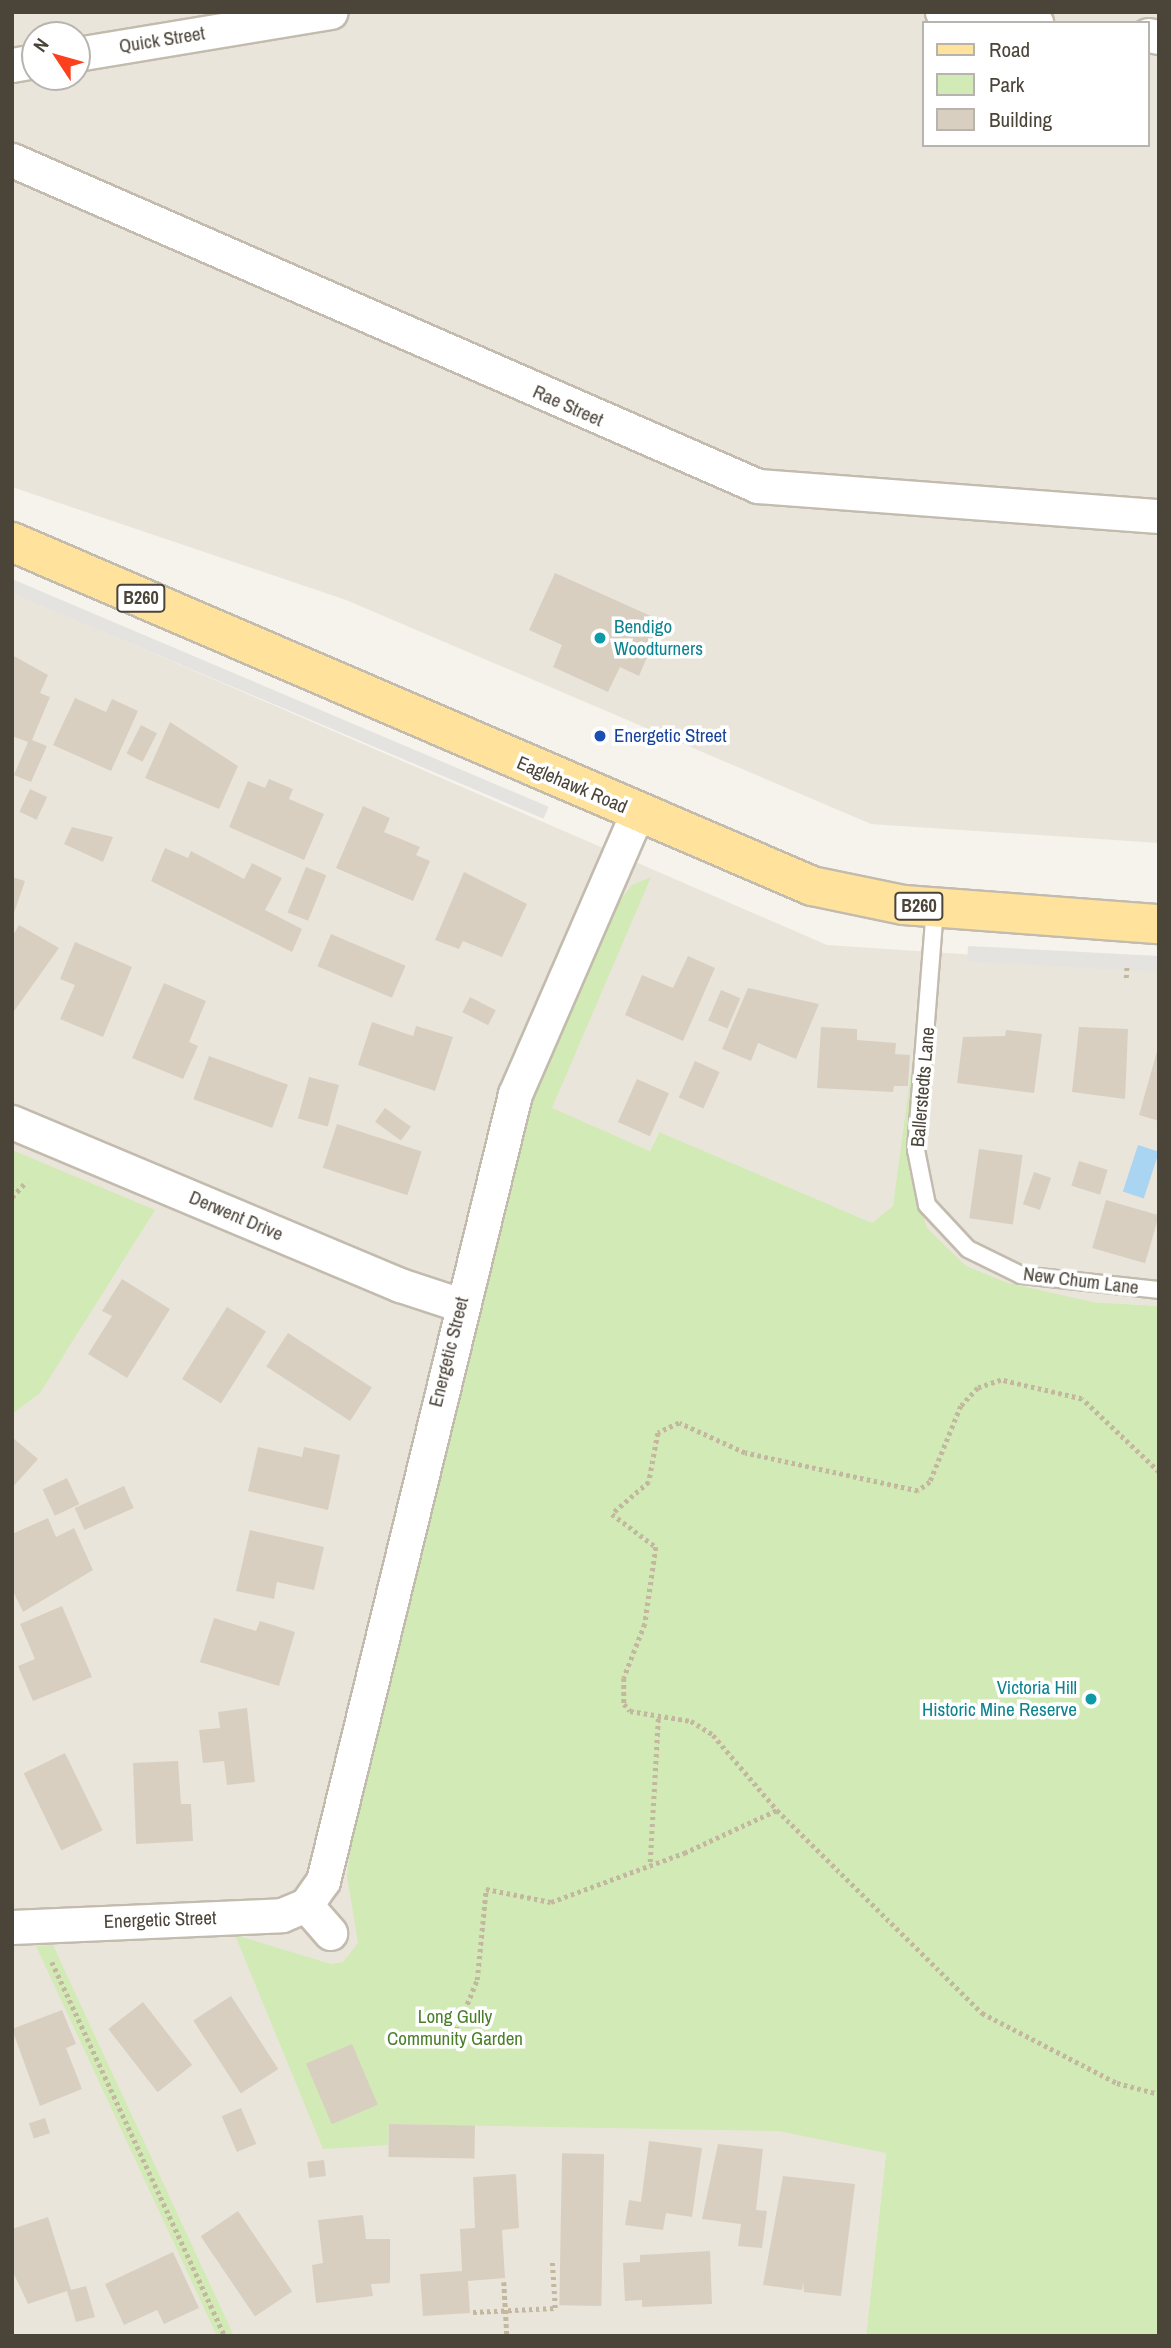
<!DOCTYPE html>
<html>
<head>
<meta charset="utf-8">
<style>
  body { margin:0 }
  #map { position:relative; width:1171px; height:2348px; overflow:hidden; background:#f6f3ec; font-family:"Archivo Narrow",sans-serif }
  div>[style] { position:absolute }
  .residential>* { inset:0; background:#eae5da }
  .green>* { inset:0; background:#d2eab5 }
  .parking>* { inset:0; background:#e5e3e0; transform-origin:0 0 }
  .water>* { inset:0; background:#a9d4f2; transform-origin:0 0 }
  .building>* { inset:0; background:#d8cfc1; transform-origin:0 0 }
  .path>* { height:4.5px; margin-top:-2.25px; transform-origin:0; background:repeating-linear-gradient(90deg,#c4b79f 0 3.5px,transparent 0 7px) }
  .roads { filter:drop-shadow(2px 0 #c2bbae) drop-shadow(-2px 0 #c2bbae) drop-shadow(0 2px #c2bbae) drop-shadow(0 -2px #c2bbae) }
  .service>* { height:16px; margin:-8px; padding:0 8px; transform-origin:8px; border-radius:8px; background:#fff }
  .minor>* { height:33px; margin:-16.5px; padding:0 16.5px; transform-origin:16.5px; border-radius:16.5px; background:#fff }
  .primary>* { height:38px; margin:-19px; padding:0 19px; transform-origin:19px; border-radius:19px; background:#ffe39c }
  .dots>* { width:19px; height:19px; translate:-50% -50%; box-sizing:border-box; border:4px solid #fff; border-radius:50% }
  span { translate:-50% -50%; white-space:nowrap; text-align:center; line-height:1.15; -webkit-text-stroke:7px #fff; paint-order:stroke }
  .shield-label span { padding:2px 5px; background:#fff; border:2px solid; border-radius:5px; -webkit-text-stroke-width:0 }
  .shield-label { font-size:18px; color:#4b4439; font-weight:700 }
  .street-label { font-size:19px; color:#4b4439 }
  .culture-label { font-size:19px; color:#0d838f }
  .left { translate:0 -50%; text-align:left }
  .right { translate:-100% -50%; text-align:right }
  .transit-label { font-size:19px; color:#164399 }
  .park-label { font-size:19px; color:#4a7f2a }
  .frame { position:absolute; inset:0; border:14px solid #4b4439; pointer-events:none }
  .legend { position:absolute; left:922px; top:21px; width:228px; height:126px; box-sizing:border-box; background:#fff; border:2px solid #b7b4b0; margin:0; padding:9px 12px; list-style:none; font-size:21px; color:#4b4439 }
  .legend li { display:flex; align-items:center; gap:14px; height:35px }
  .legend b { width:35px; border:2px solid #b7b4b0 }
  .north { position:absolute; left:21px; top:21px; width:70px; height:70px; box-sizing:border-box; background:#fff; border:2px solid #b7b4b0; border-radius:50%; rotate:306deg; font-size:19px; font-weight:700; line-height:28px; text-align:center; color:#4b4439 }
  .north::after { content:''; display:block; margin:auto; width:24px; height:32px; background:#fc3f1d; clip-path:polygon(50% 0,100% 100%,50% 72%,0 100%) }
</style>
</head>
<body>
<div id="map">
  <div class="residential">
    <i style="clip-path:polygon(evenodd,12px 12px,1159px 12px,1159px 843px,871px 824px,346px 600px,12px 487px,12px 12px,924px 23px,1148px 23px,1148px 145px,924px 145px,924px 23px,12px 12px,35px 35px,77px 35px,77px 77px,35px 77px,35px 35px)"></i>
    <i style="clip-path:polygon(12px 592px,827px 945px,1159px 967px,1159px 1306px,1092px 1302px,926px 1314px,658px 1133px,650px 1151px,552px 1109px,528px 1113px,351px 1838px,347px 1876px,886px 2153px,866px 2336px,12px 2336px)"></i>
  </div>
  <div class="green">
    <i style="clip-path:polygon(651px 877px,552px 1108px,650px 1151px,659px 1132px,872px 1223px,893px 1206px,920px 1007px,909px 1172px,927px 1228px,966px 1266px,1008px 1283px,1092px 1302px,1159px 1306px,1159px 2336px,866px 2336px,886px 2153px,779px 2131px,389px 2124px,388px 2145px,323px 2149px,235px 1935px,331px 1964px,343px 1962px,358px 1943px,347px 1876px,351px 1838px,528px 1113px,614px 908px,632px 885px)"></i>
    <i style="clip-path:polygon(12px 1150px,155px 1210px,40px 1393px,12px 1414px)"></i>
    <i style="clip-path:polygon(53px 1945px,64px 1969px,234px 2336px,217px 2336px,36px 1946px)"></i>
  </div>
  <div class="parking">
    <i style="left:12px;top:579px;width:583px;height:13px;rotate:23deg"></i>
    <i style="left:968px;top:946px;width:191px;height:16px;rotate:3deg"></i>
  </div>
  <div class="water">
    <i style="left:1138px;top:1145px;width:22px;height:49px;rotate:18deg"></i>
  </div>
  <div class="building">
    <i style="clip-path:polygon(555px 573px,662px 621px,639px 676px,620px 667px,608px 692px,553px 667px,562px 645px,529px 630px)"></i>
    <i style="clip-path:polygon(12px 655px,48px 675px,40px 693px,50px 697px,32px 740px,47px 746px,31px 782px,14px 775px,28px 742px,12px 736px)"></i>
    <i style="clip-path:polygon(75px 698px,106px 712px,112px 699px,138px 711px,111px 771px,53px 745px)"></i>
    <i style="clip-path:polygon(170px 722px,238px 766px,219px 809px,145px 778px)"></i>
    <i style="left:141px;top:725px;width:18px;height:32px;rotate:27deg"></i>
    <i style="clip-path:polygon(269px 779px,293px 789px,289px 799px,324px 814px,304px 860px,229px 827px,248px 781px,265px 788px)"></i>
    <i style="left:30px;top:789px;width:19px;height:25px;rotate:25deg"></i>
    <i style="clip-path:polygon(363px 806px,390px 818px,384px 832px,420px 847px,416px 855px,430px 861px,413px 901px,336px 868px)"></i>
    <i style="clip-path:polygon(72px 827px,113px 837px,103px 862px,64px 844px)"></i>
    <i style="clip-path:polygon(165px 848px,188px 858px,191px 851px,244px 879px,252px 863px,282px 878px,265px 910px,302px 929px,292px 952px,151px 881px)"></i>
    <i style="left:306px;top:867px;width:22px;height:49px;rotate:22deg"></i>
    <i style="clip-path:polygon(464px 872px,527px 904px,502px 957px,463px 941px,459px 949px,435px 940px)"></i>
    <i style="clip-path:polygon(12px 877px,25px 881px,13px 916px,12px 916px)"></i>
    <i style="clip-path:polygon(19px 925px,59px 948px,12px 1014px,12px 937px)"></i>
    <i style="left:331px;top:934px;width:81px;height:35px;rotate:23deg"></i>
    <i style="clip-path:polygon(75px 942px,132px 967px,103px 1037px,60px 1019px,75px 985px,60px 979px)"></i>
    <i style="clip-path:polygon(688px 956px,715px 968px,683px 1041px,625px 1015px,642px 975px,673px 988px)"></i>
    <i style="clip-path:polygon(164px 983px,206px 1001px,189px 1042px,198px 1046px,183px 1079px,132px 1058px)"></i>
    <i style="clip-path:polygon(748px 988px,819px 1004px,796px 1059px,758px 1043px,751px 1061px,722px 1049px)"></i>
    <i style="left:721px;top:990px;width:21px;height:33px;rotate:23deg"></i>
    <i style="left:470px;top:997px;width:29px;height:17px;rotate:27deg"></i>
    <i style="clip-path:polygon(372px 1022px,413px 1036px,416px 1026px,453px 1037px,435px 1091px,358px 1065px)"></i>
    <i style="clip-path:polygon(821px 1027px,857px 1029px,857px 1040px,896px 1043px,895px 1054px,910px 1055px,908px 1086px,894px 1086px,893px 1092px,817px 1088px)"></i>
    <i style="clip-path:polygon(1079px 1027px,1128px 1029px,1125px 1099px,1072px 1092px)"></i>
    <i style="clip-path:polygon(1006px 1030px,1042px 1034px,1034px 1093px,957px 1083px,963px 1037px,1005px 1036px)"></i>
    <i style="clip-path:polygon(1158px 1048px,1159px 1048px,1159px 1121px,1139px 1115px)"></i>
    <i style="left:209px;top:1056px;width:84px;height:46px;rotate:20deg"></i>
    <i style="left:695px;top:1061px;width:27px;height:40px;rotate:24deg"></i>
    <i style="left:309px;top:1077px;width:31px;height:43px;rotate:15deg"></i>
    <i style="left:637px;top:1079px;width:35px;height:47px;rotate:24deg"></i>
    <i style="left:385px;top:1108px;width:32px;height:17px;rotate:36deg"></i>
    <i style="left:337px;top:1124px;width:89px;height:46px;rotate:18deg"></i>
    <i style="left:979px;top:1149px;width:44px;height:70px;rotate:8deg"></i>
    <i style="left:1079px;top:1161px;width:30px;height:26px;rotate:17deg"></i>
    <i style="left:1034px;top:1172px;width:18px;height:34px;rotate:19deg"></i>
    <i style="left:1106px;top:1200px;width:55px;height:50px;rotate:16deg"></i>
    <i style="clip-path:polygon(122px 1279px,170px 1309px,127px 1378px,88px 1354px,112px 1316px,102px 1311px)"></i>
    <i style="left:227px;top:1307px;width:46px;height:85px;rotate:32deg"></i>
    <i style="left:288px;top:1333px;width:100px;height:40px;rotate:33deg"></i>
    <i style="clip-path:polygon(12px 1437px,38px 1459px,12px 1488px)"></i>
    <i style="clip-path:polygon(258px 1447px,302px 1457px,304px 1447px,340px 1455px,328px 1510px,248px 1491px)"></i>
    <i style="left:67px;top:1478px;width:29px;height:27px;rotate:65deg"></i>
    <i style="left:124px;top:1486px;width:24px;height:54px;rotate:66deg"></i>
    <i style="clip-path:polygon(48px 1518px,56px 1537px,74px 1528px,93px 1570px,23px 1612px,12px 1589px,12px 1534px)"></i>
    <i style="clip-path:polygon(250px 1530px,324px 1547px,314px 1590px,277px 1582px,274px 1599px,236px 1591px)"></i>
    <i style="clip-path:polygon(62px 1606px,92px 1677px,33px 1701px,18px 1666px,35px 1659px,20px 1624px)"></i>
    <i style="clip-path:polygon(214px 1618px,256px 1631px,260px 1621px,295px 1632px,279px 1686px,200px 1662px)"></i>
    <i style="clip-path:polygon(247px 1708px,255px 1782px,227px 1785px,224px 1761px,203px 1763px,199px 1730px,220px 1728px,218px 1712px)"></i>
    <i style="left:65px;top:1753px;width:86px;height:46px;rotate:64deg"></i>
    <i style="clip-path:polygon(178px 1761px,181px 1804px,191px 1804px,193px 1841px,136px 1844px,133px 1763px)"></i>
    <i style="left:231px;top:1996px;width:87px;height:45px;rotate:57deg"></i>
    <i style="left:143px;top:2002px;width:80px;height:44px;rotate:52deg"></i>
    <i style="clip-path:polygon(62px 2010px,76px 2044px,66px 2048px,82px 2089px,40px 2106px,12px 2029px)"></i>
    <i style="left:352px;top:2044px;width:66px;height:50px;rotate:67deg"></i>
    <i style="left:241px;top:2108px;width:39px;height:21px;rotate:67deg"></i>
    <i style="left:45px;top:2118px;width:16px;height:17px;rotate:72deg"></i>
    <i style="left:389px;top:2124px;width:86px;height:33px;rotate:1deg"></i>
    <i style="clip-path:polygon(649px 2141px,702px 2148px,692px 2217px,666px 2213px,663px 2230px,625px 2225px,629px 2200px,641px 2202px)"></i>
    <i style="clip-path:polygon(718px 2144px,763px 2149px,756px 2210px,767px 2211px,762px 2248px,738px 2246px,741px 2224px,702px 2219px)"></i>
    <i style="left:604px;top:2154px;width:152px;height:42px;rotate:91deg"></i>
    <i style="left:324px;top:2160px;width:16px;height:17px;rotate:83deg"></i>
    <i style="clip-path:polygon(516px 2174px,519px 2228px,502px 2230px,505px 2278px,468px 2281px,470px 2313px,423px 2316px,420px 2274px,462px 2271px,460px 2229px,475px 2228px,473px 2177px)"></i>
    <i style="clip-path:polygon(783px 2176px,855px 2184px,841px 2296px,804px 2292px,803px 2282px,802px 2290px,763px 2285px)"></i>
    <i style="left:238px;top:2211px;width:97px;height:45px;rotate:56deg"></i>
    <i style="clip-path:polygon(363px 2215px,366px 2239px,390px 2239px,390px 2283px,371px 2284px,373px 2296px,316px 2303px,312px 2265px,323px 2263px,318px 2220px)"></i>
    <i style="clip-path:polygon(48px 2217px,71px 2290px,86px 2286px,95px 2317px,76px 2322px,67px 2291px,28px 2304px,12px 2270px,12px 2229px)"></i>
    <i style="clip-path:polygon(710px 2251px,712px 2304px,642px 2307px,642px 2300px,625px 2301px,623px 2263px,640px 2262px,640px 2255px)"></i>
    <i style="clip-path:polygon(173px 2252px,199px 2308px,164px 2324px,157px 2310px,124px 2325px,105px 2284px)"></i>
  </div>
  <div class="path">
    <i style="left:1126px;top:978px;width:13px;rotate:-86deg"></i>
    <i style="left:12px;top:1197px;width:21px;rotate:-47deg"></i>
    <i style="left:1159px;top:1472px;width:106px;rotate:-136.5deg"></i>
    <i style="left:1082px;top:1399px;width:83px;rotate:-166.8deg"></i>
    <i style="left:1001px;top:1380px;width:24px;rotate:161deg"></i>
    <i style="left:978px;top:1388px;width:25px;rotate:133deg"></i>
    <i style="left:961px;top:1406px;width:82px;rotate:112.2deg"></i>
    <i style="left:930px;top:1482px;width:15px;rotate:143deg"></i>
    <i style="left:918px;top:1491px;width:177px;rotate:-167.6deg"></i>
    <i style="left:745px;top:1453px;width:72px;rotate:-155.6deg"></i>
    <i style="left:679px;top:1423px;width:23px;rotate:155deg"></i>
    <i style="left:658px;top:1433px;width:50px;rotate:100.4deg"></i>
    <i style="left:649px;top:1482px;width:49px;rotate:139.1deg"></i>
    <i style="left:612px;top:1514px;width:55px;rotate:36.9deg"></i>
    <i style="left:656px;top:1547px;width:78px;rotate:98.1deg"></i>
    <i style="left:645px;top:1624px;width:58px;rotate:111.3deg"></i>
    <i style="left:624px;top:1678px;width:26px;rotate:90deg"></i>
    <i style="left:624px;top:1704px;width:9px;rotate:49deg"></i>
    <i style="left:630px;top:1711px;width:62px;rotate:9.3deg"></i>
    <i style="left:691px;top:1721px;width:26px;rotate:32deg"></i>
    <i style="left:713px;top:1735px;width:99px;rotate:49.5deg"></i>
    <i style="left:777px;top:1810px;width:289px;rotate:44.7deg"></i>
    <i style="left:982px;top:2013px;width:152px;rotate:27.4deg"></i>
    <i style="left:1117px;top:2083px;width:43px;rotate:14.7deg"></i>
    <i style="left:650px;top:1862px;width:144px;rotate:-86.8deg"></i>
    <i style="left:52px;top:1962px;width:412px;rotate:65.2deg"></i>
    <i style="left:451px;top:2043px;width:68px;rotate:-67.6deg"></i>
    <i style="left:477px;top:1980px;width:91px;rotate:-84.4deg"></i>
    <i style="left:486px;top:1889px;width:66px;rotate:11.3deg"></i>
    <i style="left:551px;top:1902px;width:142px;rotate:-20.2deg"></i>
    <i style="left:684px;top:1853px;width:102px;rotate:-24.8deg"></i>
    <i style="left:504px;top:2282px;width:54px;rotate:86.8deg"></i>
    <i style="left:473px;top:2312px;width:82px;rotate:-2.8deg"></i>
    <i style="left:555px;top:2308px;width:48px;rotate:-93.6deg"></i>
  </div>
  <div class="roads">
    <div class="service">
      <i style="left:935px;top:908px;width:243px;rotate:94.5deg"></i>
      <i style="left:916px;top:1150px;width:56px;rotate:78.7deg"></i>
      <i style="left:927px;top:1205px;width:60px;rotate:47deg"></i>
      <i style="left:968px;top:1249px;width:59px;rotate:26.1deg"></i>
      <i style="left:1021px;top:1275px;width:139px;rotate:6.2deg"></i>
    </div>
    <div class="minor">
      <i style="left:942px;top:12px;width:95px;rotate:6.7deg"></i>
      <i style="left:1148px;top:35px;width:11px;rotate:10deg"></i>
      <i style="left:77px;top:54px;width:257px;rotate:-9.4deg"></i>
      <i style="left:12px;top:65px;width:23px;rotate:-10deg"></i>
      <i style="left:12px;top:160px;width:814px;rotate:23.61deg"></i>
      <i style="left:758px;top:486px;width:402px;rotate:4.3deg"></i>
      <i style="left:12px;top:1122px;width:421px;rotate:22.8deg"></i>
      <i style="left:400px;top:1285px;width:64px;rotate:18.2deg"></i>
      <i style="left:306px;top:1905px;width:37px;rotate:49deg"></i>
      <i style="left:12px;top:1927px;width:270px;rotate:-2.5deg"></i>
      <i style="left:282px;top:1915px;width:26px;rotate:-23deg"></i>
      <i style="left:306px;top:1905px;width:29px;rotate:-55deg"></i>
      <i style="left:323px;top:1881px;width:810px;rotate:-76.29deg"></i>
      <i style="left:515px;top:1094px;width:306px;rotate:-66.5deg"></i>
    </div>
    <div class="primary">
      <i style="left:12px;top:542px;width:871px;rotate:23.27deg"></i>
      <i style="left:812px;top:886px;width:94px;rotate:11.7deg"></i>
      <i style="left:904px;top:905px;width:256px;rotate:4.3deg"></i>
    </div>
  </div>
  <div class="dots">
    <i style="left:600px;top:638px;background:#0f9aa8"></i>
    <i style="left:600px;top:736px;background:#1a4fb4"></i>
    <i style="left:1091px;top:1699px;background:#0f9aa8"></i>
  </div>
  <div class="shield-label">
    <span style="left:141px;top:598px">B260</span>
    <span style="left:919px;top:906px">B260</span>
  </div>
  <div class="street-label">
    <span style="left:162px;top:40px;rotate:-9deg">Quick Street</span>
    <span style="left:568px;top:406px;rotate:24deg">Rae Street</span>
    <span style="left:572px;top:785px;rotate:23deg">Eaglehawk Road</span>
    <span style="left:923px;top:1087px;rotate:-85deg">Ballerstedts Lane</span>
    <span style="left:236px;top:1216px;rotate:23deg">Derwent Drive</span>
    <span style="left:1081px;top:1281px;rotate:7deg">New Chum Lane</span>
    <span style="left:449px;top:1352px;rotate:-76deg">Energetic Street</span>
    <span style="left:160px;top:1920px;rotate:-2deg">Energetic Street</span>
  </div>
  <div class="culture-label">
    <span class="left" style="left:614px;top:638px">Bendigo<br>Woodturners</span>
    <span class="right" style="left:1077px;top:1699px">Victoria Hill<br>Historic Mine Reserve</span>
  </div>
  <div class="transit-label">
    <span class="left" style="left:614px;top:736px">Energetic Street</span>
  </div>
  <div class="park-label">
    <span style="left:455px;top:2028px">Long Gully<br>Community Garden</span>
  </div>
  <div class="frame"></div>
  <ul class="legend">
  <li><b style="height:9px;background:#ffe39c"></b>Road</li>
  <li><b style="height:19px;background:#d2eab5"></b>Park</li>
  <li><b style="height:19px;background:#d8cfc1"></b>Building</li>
  </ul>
  <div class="north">N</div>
</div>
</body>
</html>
